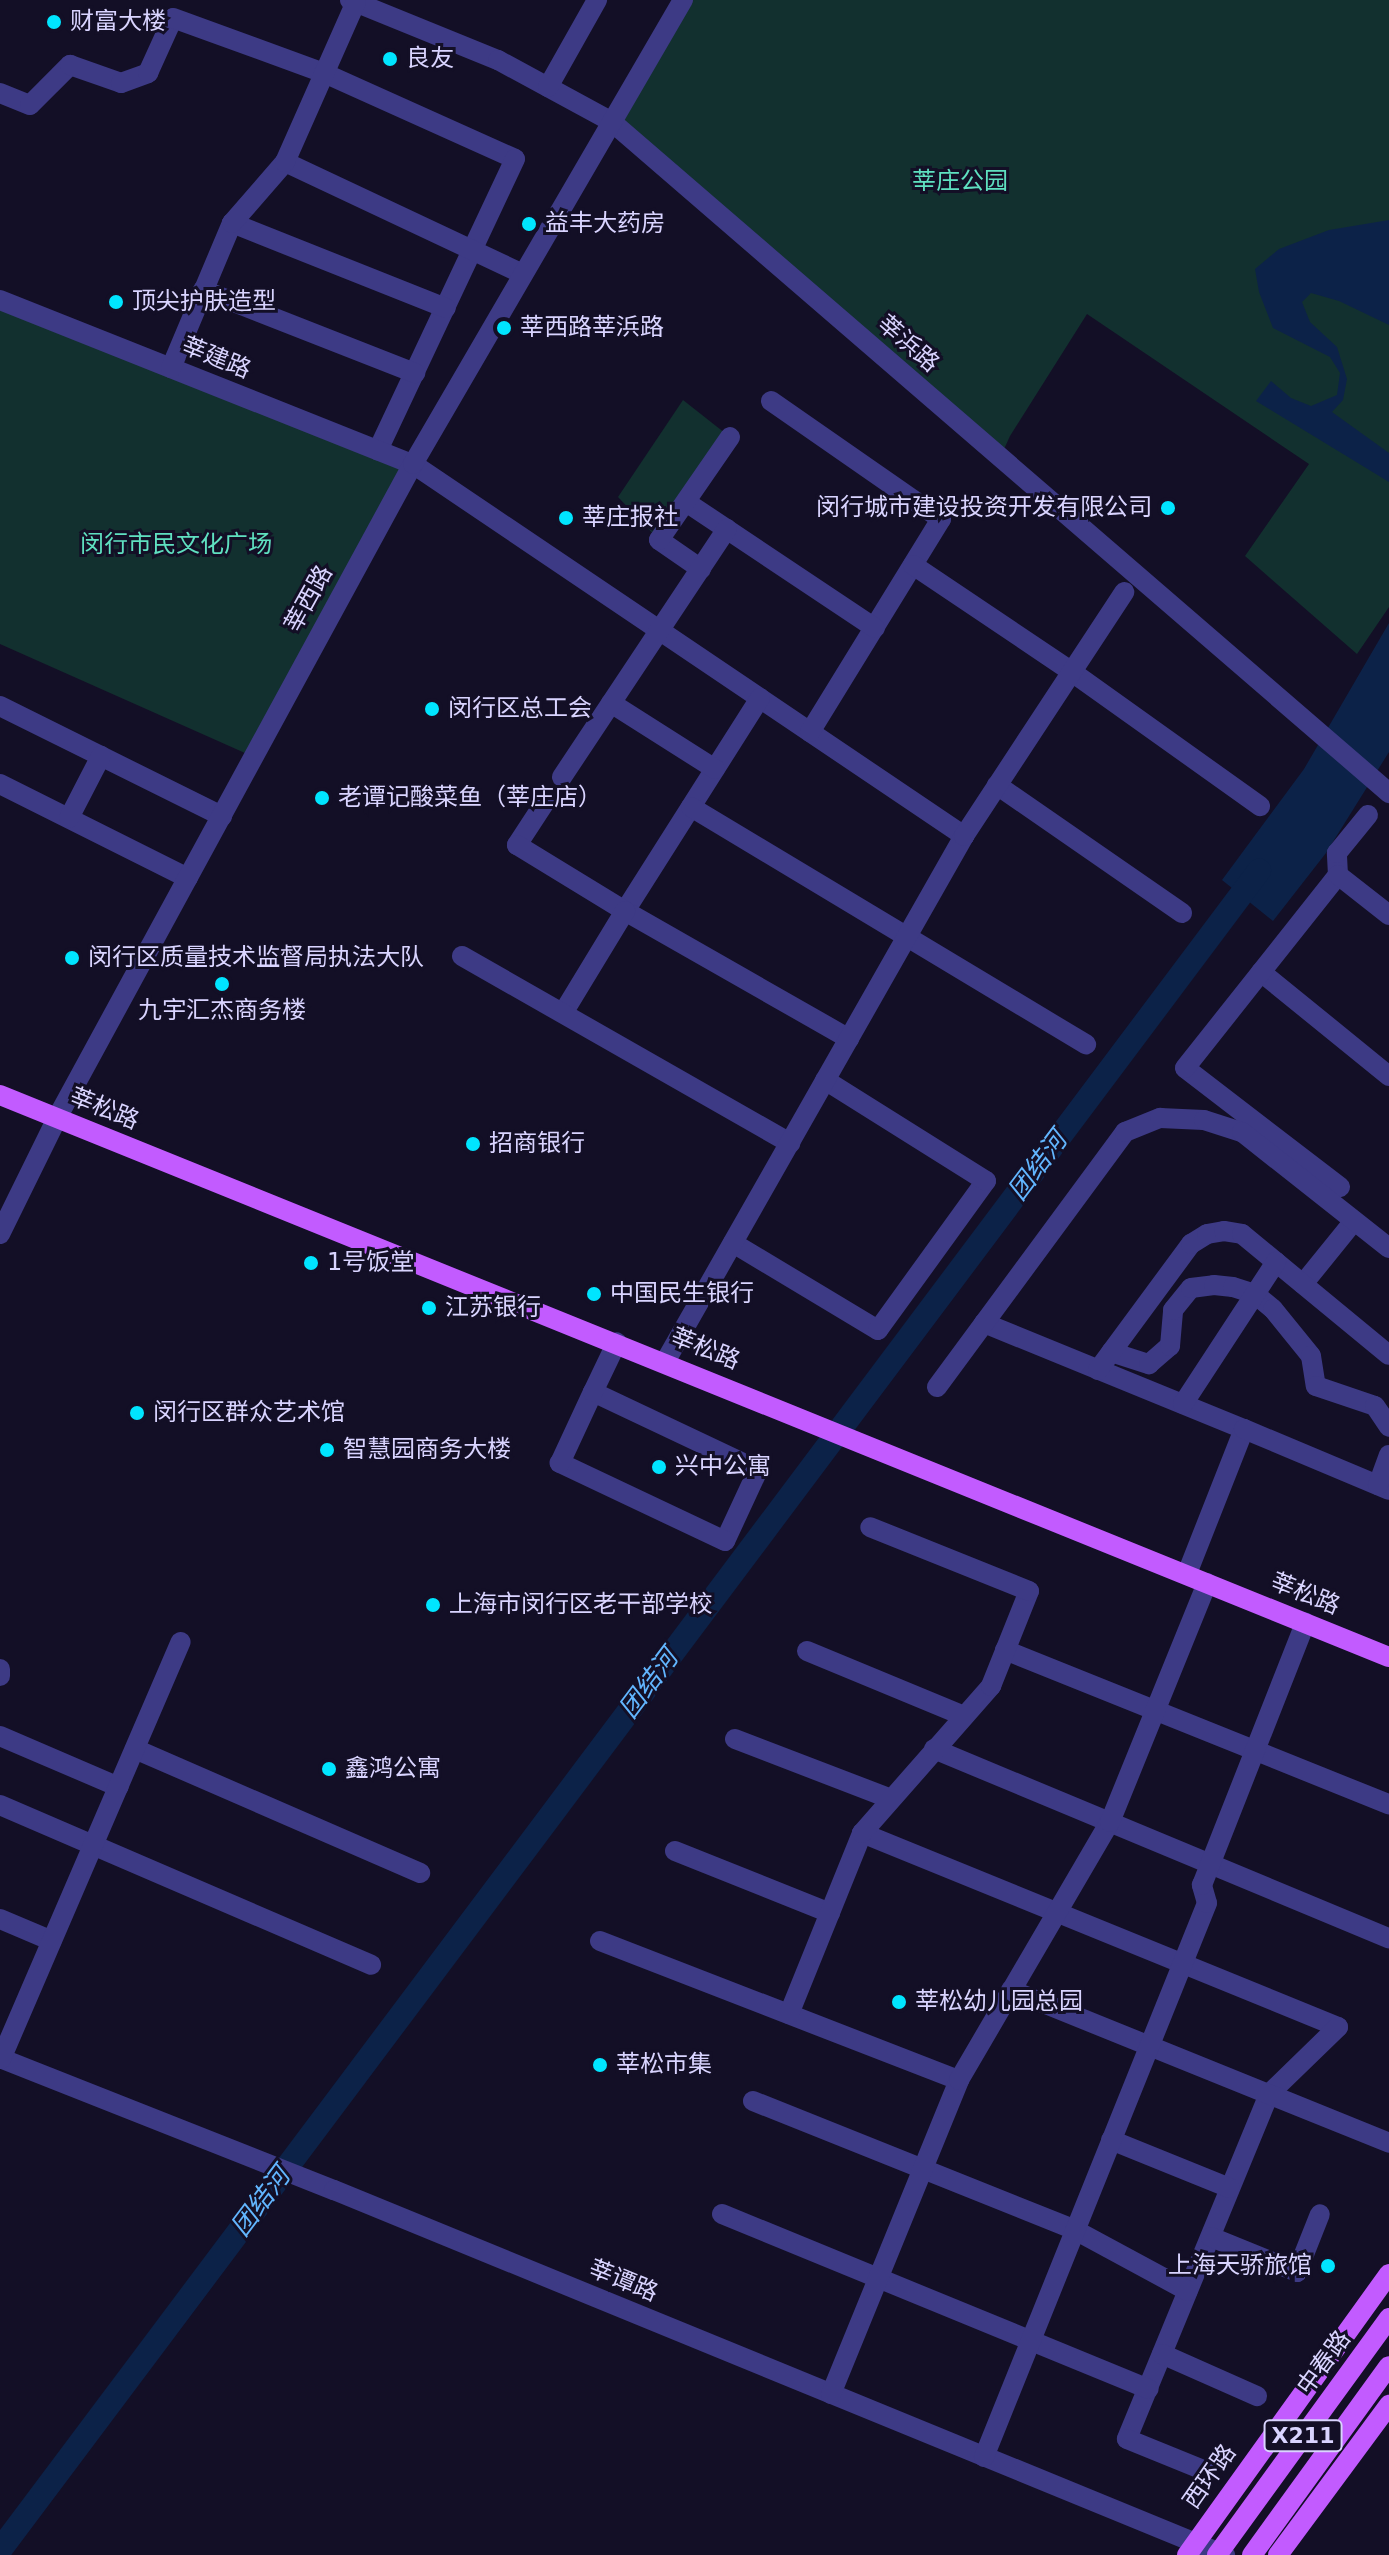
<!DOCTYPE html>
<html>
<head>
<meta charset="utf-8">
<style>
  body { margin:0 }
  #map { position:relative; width:1389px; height:2555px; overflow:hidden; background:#130f26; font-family:"DejaVu Sans","Noto Sans SC",sans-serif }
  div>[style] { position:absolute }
  .green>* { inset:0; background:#12302f }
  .water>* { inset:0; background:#0c2248 }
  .canal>* { height:24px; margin:-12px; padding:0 12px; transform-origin:12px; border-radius:12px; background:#0c2248 }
  .minor>* { height:20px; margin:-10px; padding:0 10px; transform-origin:10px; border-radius:10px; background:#3d3a85 }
  .major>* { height:20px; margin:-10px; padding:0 10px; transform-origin:10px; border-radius:10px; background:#c25bff }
  .major-bridge>* { height:20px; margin:-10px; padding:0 10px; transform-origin:10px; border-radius:10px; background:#c25bff }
  .dots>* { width:22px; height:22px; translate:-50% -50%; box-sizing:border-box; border:4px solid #130f26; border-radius:50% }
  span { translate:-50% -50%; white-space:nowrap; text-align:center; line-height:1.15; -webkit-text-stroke:6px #130f26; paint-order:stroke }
  .shield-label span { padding:2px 6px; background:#130f26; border:2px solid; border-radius:6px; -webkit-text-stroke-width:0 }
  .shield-label { font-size:22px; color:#d9d4ff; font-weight:700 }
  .poi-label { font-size:24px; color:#d9d4ff }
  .left { translate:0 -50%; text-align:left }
  .right { translate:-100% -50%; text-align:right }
  .park-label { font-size:24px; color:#5fe0c0 }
  .street-label { font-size:24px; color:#d9d4ff }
  .water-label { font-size:26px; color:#62b6ff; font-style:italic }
</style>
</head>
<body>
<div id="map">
  <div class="green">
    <i style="clip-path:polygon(683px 0,1389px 0,1389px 607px,1357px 654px,1245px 556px,1309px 464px,1087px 314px,1010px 436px,1000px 458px,612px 122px)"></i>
    <i style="clip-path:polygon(0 300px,413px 464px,254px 757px,0 644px)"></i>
    <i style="clip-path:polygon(683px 400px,730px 437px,659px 540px,618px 497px)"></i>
  </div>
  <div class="water">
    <i style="clip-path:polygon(1389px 220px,1389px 325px,1339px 301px,1311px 293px,1302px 302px,1310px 322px,1337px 347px,1347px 379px,1343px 400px,1332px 412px,1389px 453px,1389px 482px,1256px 401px,1271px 381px,1291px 398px,1311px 406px,1337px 395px,1340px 373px,1330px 357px,1273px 328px,1259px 292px,1255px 269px,1279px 249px,1329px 230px)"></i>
    <i style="clip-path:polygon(1389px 623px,1389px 752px,1326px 853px,1273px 921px,1222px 880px,1304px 769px)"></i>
  </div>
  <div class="canal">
    <i style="left:0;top:2550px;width:2099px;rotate:-53.14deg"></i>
  </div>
  <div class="minor">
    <i style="left:350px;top:0;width:160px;rotate:22.1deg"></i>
    <i style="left:498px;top:60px;width:130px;rotate:28.5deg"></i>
    <i style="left:612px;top:122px;width:1027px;rotate:40.81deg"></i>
    <i style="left:548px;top:87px;width:100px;rotate:-60.6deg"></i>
    <i style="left:0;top:93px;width:32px;rotate:22deg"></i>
    <i style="left:30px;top:105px;width:57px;rotate:-45deg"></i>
    <i style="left:70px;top:65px;width:54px;rotate:19.4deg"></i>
    <i style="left:121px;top:83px;width:29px;rotate:-20deg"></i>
    <i style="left:148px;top:73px;width:60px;rotate:-65.6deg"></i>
    <i style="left:173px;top:18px;width:161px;rotate:20deg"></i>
    <i style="left:324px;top:73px;width:209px;rotate:24.2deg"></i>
    <i style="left:515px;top:159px;width:322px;rotate:115.2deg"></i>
    <i style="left:285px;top:162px;width:263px;rotate:25.2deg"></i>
    <i style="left:232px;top:223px;width:230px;rotate:21.7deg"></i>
    <i style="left:203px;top:290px;width:228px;rotate:21.4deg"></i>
    <i style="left:0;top:300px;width:444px;rotate:21.7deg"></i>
    <i style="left:413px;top:464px;width:665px;rotate:34.02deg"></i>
    <i style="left:171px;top:368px;width:157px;rotate:-67.2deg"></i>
    <i style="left:232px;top:223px;width:81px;rotate:-49deg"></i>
    <i style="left:285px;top:162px;width:175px;rotate:-66.1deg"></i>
    <i style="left:771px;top:401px;width:207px;rotate:34.8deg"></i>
    <i style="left:941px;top:519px;width:250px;rotate:121.6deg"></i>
    <i style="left:686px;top:502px;width:227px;rotate:33.7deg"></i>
    <i style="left:913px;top:565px;width:192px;rotate:33.9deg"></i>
    <i style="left:1072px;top:672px;width:231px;rotate:35.5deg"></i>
    <i style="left:701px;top:569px;width:51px;rotate:-145.4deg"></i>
    <i style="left:659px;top:540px;width:125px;rotate:-55.4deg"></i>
    <i style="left:760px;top:698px;width:252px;rotate:122.4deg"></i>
    <i style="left:625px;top:911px;width:258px;rotate:29.7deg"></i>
    <i style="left:611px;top:703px;width:123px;rotate:32.4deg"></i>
    <i style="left:0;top:706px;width:248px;rotate:26.4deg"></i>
    <i style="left:562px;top:777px;width:298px;rotate:-56.4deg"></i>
    <i style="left:0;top:784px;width:210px;rotate:26.6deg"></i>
    <i style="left:997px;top:785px;width:225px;rotate:34.7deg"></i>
    <i style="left:547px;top:799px;width:55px;rotate:123.1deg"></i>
    <i style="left:517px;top:845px;width:127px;rotate:31.4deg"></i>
    <i style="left:625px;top:911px;width:119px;rotate:121.3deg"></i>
    <i style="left:691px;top:807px;width:461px;rotate:31deg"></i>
    <i style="left:69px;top:818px;width:70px;rotate:-62.7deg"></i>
    <i style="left:1338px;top:875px;width:22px;rotate:-93deg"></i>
    <i style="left:1337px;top:853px;width:49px;rotate:-50.8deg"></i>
    <i style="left:462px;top:956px;width:378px;rotate:29.7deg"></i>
    <i style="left:1261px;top:972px;width:165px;rotate:39.1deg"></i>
    <i style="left:1340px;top:1187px;width:195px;rotate:-142.5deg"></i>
    <i style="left:1185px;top:1068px;width:246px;rotate:-51.6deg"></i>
    <i style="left:1338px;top:875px;width:65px;rotate:38.1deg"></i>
    <i style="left:0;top:1234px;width:129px;rotate:-63.8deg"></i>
    <i style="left:57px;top:1118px;width:745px;rotate:-61.44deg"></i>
    <i style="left:413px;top:464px;width:537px;rotate:-59.81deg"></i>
    <i style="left:733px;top:1243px;width:169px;rotate:31deg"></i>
    <i style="left:878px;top:1330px;width:184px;rotate:-54.1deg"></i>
    <i style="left:986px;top:1181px;width:190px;rotate:-147.9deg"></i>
    <i style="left:1303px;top:1284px;width:81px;rotate:-51deg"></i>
    <i style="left:984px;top:1323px;width:281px;rotate:22.2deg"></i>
    <i style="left:1244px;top:1429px;width:156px;rotate:111.5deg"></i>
    <i style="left:1111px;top:1352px;width:40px;rotate:18deg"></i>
    <i style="left:1149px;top:1364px;width:28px;rotate:-41deg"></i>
    <i style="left:1170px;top:1346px;width:36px;rotate:-85deg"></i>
    <i style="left:1173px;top:1310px;width:28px;rotate:-51deg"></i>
    <i style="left:1191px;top:1288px;width:23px;rotate:-7deg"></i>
    <i style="left:1214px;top:1285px;width:19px;rotate:6deg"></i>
    <i style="left:1233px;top:1287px;width:23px;rotate:18deg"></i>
    <i style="left:1255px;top:1294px;width:23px;rotate:40deg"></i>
    <i style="left:1273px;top:1309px;width:60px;rotate:51deg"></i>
    <i style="left:1311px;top:1356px;width:30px;rotate:81deg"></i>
    <i style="left:1316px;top:1386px;width:62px;rotate:18.7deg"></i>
    <i style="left:1375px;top:1406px;width:25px;rotate:56deg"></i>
    <i style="left:665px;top:1362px;width:605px;rotate:-60.38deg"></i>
    <i style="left:964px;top:836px;width:292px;rotate:-56.7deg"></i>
    <i style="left:1098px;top:1370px;width:157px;rotate:-53.6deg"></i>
    <i style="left:1191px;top:1244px;width:19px;rotate:-32deg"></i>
    <i style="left:1207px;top:1234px;width:17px;rotate:-10deg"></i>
    <i style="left:1224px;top:1231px;width:18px;rotate:9deg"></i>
    <i style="left:1242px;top:1234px;width:190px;rotate:39.5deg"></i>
    <i style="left:937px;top:1387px;width:317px;rotate:-53.6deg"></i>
    <i style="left:1125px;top:1132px;width:38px;rotate:-22deg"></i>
    <i style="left:1160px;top:1118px;width:44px;rotate:2.6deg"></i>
    <i style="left:1204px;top:1120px;width:40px;rotate:18deg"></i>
    <i style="left:1242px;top:1132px;width:187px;rotate:38.3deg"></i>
    <i style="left:593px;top:1392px;width:183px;rotate:25.3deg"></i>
    <i style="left:758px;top:1470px;width:78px;rotate:114.9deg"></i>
    <i style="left:725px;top:1541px;width:183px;rotate:-154.7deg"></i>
    <i style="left:560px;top:1463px;width:78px;rotate:-65.1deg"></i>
    <i style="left:593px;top:1392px;width:55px;rotate:-64.4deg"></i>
    <i style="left:1183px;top:1404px;width:170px;rotate:-56.8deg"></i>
    <i style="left:1244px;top:1429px;width:157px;rotate:22.8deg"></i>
    <i style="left:1378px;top:1485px;width:32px;rotate:-70deg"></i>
    <i style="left:1005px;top:1650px;width:414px;rotate:21.9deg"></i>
    <i style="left:807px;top:1651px;width:170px;rotate:22.5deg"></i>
    <i style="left:0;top:1669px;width:7px;rotate:90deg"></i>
    <i style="left:0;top:1736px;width:129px;rotate:23.2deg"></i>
    <i style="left:735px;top:1739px;width:167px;rotate:21deg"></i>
    <i style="left:135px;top:1749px;width:311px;rotate:23.5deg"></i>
    <i style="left:934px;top:1749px;width:493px;rotate:22.6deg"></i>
    <i style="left:0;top:1805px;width:404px;rotate:23.3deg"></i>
    <i style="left:862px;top:1833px;width:514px;rotate:22.17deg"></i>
    <i style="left:1338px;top:2027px;width:96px;rotate:135.8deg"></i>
    <i style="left:1269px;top:2094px;width:373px;rotate:112.4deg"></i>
    <i style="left:1127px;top:2439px;width:85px;rotate:22.1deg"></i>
    <i style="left:675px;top:1851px;width:167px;rotate:21.8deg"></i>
    <i style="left:0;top:1919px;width:56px;rotate:22.9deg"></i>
    <i style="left:600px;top:1941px;width:385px;rotate:21.2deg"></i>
    <i style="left:1011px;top:1990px;width:408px;rotate:22deg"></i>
    <i style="left:789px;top:2014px;width:195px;rotate:-68deg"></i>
    <i style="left:862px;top:1833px;width:196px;rotate:-48.7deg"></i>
    <i style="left:991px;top:1686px;width:102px;rotate:-68.2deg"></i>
    <i style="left:1029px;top:1591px;width:171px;rotate:-158.1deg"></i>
    <i style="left:0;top:2058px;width:359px;rotate:21.6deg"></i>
    <i style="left:334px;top:2190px;width:963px;rotate:22.28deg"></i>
    <i style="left:1px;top:2059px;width:454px;rotate:-66.7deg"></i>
    <i style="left:753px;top:2101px;width:347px;rotate:21.8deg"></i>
    <i style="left:1075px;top:2230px;width:128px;rotate:28.4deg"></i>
    <i style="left:1111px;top:2140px;width:128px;rotate:22deg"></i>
    <i style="left:722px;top:2214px;width:461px;rotate:22.3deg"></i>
    <i style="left:1211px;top:2237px;width:93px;rotate:22.1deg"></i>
    <i style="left:1297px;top:2272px;width:62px;rotate:-68.4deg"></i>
    <i style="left:1162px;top:2354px;width:104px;rotate:23.9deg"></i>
    <i style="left:831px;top:2394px;width:339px;rotate:-67.8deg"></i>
    <i style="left:959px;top:2080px;width:299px;rotate:-59.7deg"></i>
    <i style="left:1110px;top:1822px;width:258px;rotate:-67.9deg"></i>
    <i style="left:984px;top:2457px;width:597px;rotate:-68.07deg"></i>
    <i style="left:1207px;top:1903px;width:19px;rotate:-106deg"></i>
    <i style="left:1202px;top:1885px;width:282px;rotate:-68.5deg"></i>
  </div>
  <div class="major">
    <i style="left:0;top:1095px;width:1498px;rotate:22.03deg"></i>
    <i style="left:1187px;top:2555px;width:346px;rotate:-54.3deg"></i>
    <i style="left:1252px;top:2555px;width:233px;rotate:-54.1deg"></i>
    <i style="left:1278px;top:2555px;width:187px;rotate:-53.5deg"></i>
  </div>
  <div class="major-bridge">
    <i style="left:1217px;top:2555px;width:293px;rotate:-54deg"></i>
  </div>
  <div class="dots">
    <i style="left:54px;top:22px;background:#00e5ff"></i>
    <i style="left:390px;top:59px;background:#00e5ff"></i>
    <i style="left:529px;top:224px;background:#00e5ff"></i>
    <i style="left:116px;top:302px;background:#00e5ff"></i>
    <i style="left:504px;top:328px;background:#00e5ff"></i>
    <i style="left:1168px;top:508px;background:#00e5ff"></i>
    <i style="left:566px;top:518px;background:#00e5ff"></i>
    <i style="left:432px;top:709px;background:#00e5ff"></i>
    <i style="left:322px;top:798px;background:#00e5ff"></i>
    <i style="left:72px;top:958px;background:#00e5ff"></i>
    <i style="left:222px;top:984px;background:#00e5ff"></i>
    <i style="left:473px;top:1144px;background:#00e5ff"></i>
    <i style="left:311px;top:1263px;background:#00e5ff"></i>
    <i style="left:594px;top:1294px;background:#00e5ff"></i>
    <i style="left:429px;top:1308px;background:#00e5ff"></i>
    <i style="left:137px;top:1413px;background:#00e5ff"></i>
    <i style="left:327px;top:1450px;background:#00e5ff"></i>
    <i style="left:659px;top:1467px;background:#00e5ff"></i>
    <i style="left:433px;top:1605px;background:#00e5ff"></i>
    <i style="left:329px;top:1769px;background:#00e5ff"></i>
    <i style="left:899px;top:2002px;background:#00e5ff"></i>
    <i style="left:600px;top:2065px;background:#00e5ff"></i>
    <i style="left:1328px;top:2266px;background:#00e5ff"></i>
  </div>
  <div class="shield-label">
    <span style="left:1303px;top:2436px">X211</span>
  </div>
  <div class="poi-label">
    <span class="left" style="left:70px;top:22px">财富大楼</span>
    <span class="left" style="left:406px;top:59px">良友</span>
    <span class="left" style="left:545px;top:224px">益丰大药房</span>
    <span class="left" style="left:132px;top:302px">顶尖护肤造型</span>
    <span class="left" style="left:520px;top:328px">莘西路莘浜路</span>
    <span class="right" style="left:1152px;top:508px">闵行城市建设投资开发有限公司</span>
    <span class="left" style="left:582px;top:518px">莘庄报社</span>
    <span class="left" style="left:448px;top:709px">闵行区总工会</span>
    <span class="left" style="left:338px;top:798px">老谭记酸菜鱼（莘庄店）</span>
    <span class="left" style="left:88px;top:958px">闵行区质量技术监督局执法大队</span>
    <span style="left:222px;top:1011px">九宇汇杰商务楼</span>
    <span class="left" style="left:489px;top:1144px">招商银行</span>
    <span class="left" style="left:327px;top:1263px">1号饭堂</span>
    <span class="left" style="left:610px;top:1294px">中国民生银行</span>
    <span class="left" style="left:445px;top:1308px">江苏银行</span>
    <span class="left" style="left:153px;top:1413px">闵行区群众艺术馆</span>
    <span class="left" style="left:343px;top:1450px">智慧园商务大楼</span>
    <span class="left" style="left:675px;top:1467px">兴中公寓</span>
    <span class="left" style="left:449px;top:1605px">上海市闵行区老干部学校</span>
    <span class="left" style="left:345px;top:1769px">鑫鸿公寓</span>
    <span class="left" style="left:915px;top:2002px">莘松幼儿园总园</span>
    <span class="left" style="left:616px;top:2065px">莘松市集</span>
    <span class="right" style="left:1312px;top:2266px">上海天骄旅馆</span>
  </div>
  <div class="park-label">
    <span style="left:960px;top:182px">莘庄公园</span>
    <span style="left:176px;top:545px">闵行市民文化广场</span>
  </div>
  <div class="street-label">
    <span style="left:908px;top:344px;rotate:41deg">莘浜路</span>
    <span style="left:216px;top:358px;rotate:22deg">莘建路</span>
    <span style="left:309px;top:599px;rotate:-61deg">莘西路</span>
    <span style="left:104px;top:1109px;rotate:22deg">莘松路</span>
    <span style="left:705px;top:1349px;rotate:22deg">莘松路</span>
    <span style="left:1305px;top:1594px;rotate:22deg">莘松路</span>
    <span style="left:623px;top:2281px;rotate:22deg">莘谭路</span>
    <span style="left:1324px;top:2363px;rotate:-54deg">中春路</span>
    <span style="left:1210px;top:2477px;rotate:-55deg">西环路</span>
  </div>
  <div class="water-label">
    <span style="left:1038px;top:1166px;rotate:-53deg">团结河</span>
    <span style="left:649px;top:1684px;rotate:-53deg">团结河</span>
    <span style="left:261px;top:2202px;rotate:-53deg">团结河</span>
  </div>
</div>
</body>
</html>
